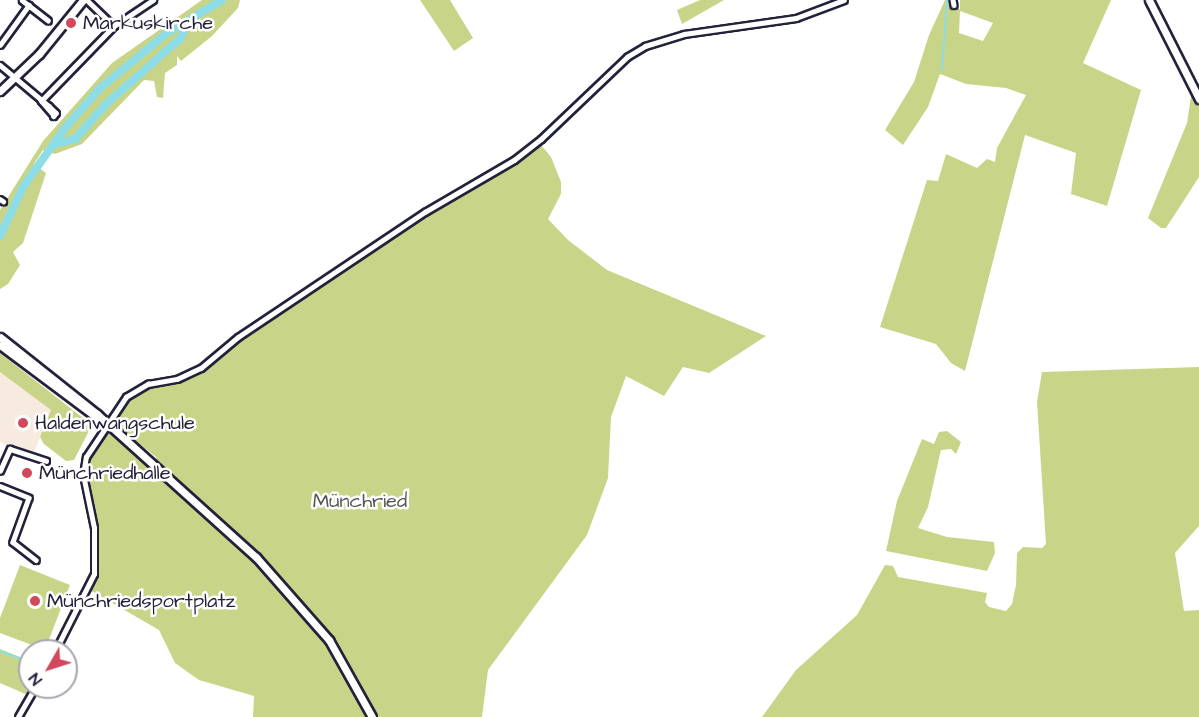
<!DOCTYPE html>
<html>
<head>
<meta charset="utf-8">
<style>
  body { margin:0 }
  #map { position:relative; width:1199px; height:717px; overflow:hidden; background:#fff; font-family:"Architects Daughter",sans-serif }
  div>[style] { position:absolute }
  .built>* { inset:0; background:#f7eadf }
  .green>* { inset:0; background:#c8d589 }
  .stream>* { height:1.5px; margin:-0.75px; padding:0 0.75px; transform-origin:0.75px; border-radius:0.75px; background:#8cdde7 }
  .river>* { height:8px; margin:-4px; padding:0 4px; transform-origin:4px; border-radius:4px; background:#8cdde7 }
  .roads { filter:drop-shadow(2px 0 #22223b) drop-shadow(-2px 0 #22223b) drop-shadow(0 2px #22223b) drop-shadow(0 -2px #22223b) }
  .minor>* { height:4.5px; margin:-2.25px; padding:0 2.25px; transform-origin:2.25px; border-radius:2.25px; background:#fff }
  .secondary>* { height:7px; margin:-3.5px; padding:0 3.5px; transform-origin:3.5px; border-radius:3.5px; background:#fff }
  .dots>* { width:16px; height:16px; translate:-50% -50%; box-sizing:border-box; border:3px solid #fff; border-radius:50% }
  span { translate:-50% -50%; white-space:nowrap; text-align:center; line-height:1.15; -webkit-text-stroke:5px #fff; paint-order:stroke }
  .poi-label { font-size:20px; color:#22223b }
  .left { translate:0 -50%; text-align:left }
  .park-label { font-size:20px; color:#545852 }
  .north { position:absolute; left:18px; top:639px; width:60px; height:60px; box-sizing:border-box; background:#fff; border:2px solid #a7a7b1; border-radius:50%; rotate:231deg; font-size:16px; font-weight:700; line-height:24px; text-align:center; color:#22223b }
  .north::after { content:''; display:block; margin:auto; width:21px; height:27px; background:#d1495b; clip-path:polygon(50% 0,100% 100%,50% 72%,0 100%) }
</style>
</head>
<body>
<div id="map">
  <div class="built">
    <i style="clip-path:polygon(0 369px,51px 410px,33px 455px,0 442px)"></i>
  </div>
  <div class="green">
    <i style="clip-path:polygon(202px 0,240px 0,238px 8px,212px 36px,181px 61px,177px 56px,177px 65px,165px 73px,163px 98px,157px 97px,154px 81px,144px 80px,82px 144px,55px 154px,43px 150px,34px 164px,46px 173px,23px 243px,13px 252px,20px 265px,8px 284px,0 289px,0 210px,43px 141px,112px 63px)"></i>
    <i style="clip-path:polygon(420px 0,450px 0,473px 38px,454px 51px)"></i>
    <i style="clip-path:polygon(700px 0,724px 0,682px 24px,677px 10px)"></i>
    <i style="clip-path:polygon(evenodd,945px 0,953px 0,960px 10px,960px 0,1111px 0,1083px 63px,1141px 90px,1107px 206px,1071px 194px,1076px 153px,1025px 135px,965px 371px,951px 363px,936px 344px,880px 327px,927px 180px,938px 181px,946px 154px,977px 168px,987px 159px,995px 162px,997px 148px,1026px 95px,1006px 88px,966px 84px,940px 74px,928px 107px,903px 145px,885px 130px,914px 82px,929px 35px,945px 0,960px 11px,993px 23px,983px 41px,959px 33px,960px 11px)"></i>
    <i style="clip-path:polygon(1193px 83px,1199px 83px,1199px 177px,1166px 228px,1161px 228px,1148px 218px,1187px 123px)"></i>
    <i style="clip-path:polygon(541px 145px,551px 157px,561px 182px,561px 194px,548px 219px,568px 240px,607px 270px,766px 336px,709px 373px,683px 367px,664px 396px,626px 376px,611px 417px,608px 478px,587px 535px,488px 670px,482px 717px,253px 717px,254px 696px,199px 680px,175px 663px,159px 630px,88px 589px,94px 574px,94px 528px,83px 475px,92px 444px,105px 423px,159px 469px,156px 457px,115px 424px,114px 417px,126px 400px,148px 386px,189px 376px,239px 338px,456px 193px)"></i>
    <i style="clip-path:polygon(0 353px,92px 425px,74px 460px,66px 461px,44px 444px,40px 437px,51px 410px,0 372px)"></i>
    <i style="clip-path:polygon(1199px 367px,1199px 526px,1175px 553px,1184px 611px,1199px 610px,1199px 717px,762px 717px,796px 670px,857px 615px,885px 565px,893px 566px,898px 577px,987px 593px,985px 602px,989px 607px,1006px 611px,1012px 604px,1016px 585px,1017px 553px,1023px 547px,1042px 548px,1046px 544px,1037px 402px,1042px 372px)"></i>
    <i style="clip-path:polygon(947px 431px,961px 442px,956px 454px,951px 449px,941px 450px,928px 507px,918px 528px,947px 537px,994px 542px,995px 553px,987px 571px,886px 551px,897px 501px,922px 439px,934px 444px,939px 432px)"></i>
    <i style="clip-path:polygon(20px 565px,70px 585px,45px 650px,0 633px,0 618px)"></i>
    <i style="clip-path:polygon(0 649px,30px 661px,30px 687px,35px 687px,30px 696px,0 683px)"></i>
  </div>
  <div class="stream">
    <i style="left:942px;top:70px;width:70px;rotate:-85.9deg"></i>
    <i style="left:0;top:651px;width:32px;rotate:20deg"></i>
  </div>
  <div class="river">
    <i style="left:161px;top:55px;width:25px;rotate:-40deg"></i>
    <i style="left:180px;top:39px;width:22px;rotate:-63deg"></i>
    <i style="left:54px;top:144px;width:22px;rotate:-13deg"></i>
    <i style="left:75px;top:139px;width:47px;rotate:-48.5deg"></i>
    <i style="left:106px;top:104px;width:68px;rotate:-41.4deg"></i>
    <i style="left:0;top:236px;width:54px;rotate:-64.9deg"></i>
    <i style="left:23px;top:187px;width:72px;rotate:-54.6deg"></i>
    <i style="left:65px;top:128px;width:52px;rotate:-48.9deg"></i>
    <i style="left:99px;top:89px;width:88px;rotate:-39.5deg"></i>
    <i style="left:167px;top:33px;width:64px;rotate:-31deg"></i>
  </div>
  <div class="roads">
    <div class="minor">
      <i style="left:22px;top:0;width:33px;rotate:38deg"></i>
      <i style="left:87px;top:0;width:37px;rotate:44deg"></i>
      <i style="left:953px;top:0;width:5px;rotate:79deg"></i>
      <i style="left:0;top:45px;width:49px;rotate:-54.1deg"></i>
      <i style="left:0;top:65px;width:64px;rotate:39.9deg"></i>
      <i style="left:49px;top:106px;width:10px;rotate:45deg"></i>
      <i style="left:56px;top:113px;width:4px;rotate:124deg"></i>
      <i style="left:54px;top:116px;width:20px;rotate:-131deg"></i>
      <i style="left:41px;top:101px;width:105px;rotate:-45.8deg"></i>
      <i style="left:114px;top:26px;width:47px;rotate:-33.7deg"></i>
      <i style="left:0;top:199px;width:4px;rotate:34deg"></i>
      <i style="left:0;top:471px;width:24px;rotate:-66deg"></i>
      <i style="left:10px;top:449px;width:38px;rotate:18deg"></i>
      <i style="left:0;top:486px;width:31px;rotate:22deg"></i>
      <i style="left:29px;top:498px;width:47px;rotate:110deg"></i>
      <i style="left:13px;top:542px;width:29px;rotate:38deg"></i>
      <i style="left:55px;top:651px;width:86px;rotate:-63.1deg"></i>
      <i style="left:94px;top:574px;width:46px;rotate:-90deg"></i>
      <i style="left:94px;top:528px;width:54px;rotate:-101.7deg"></i>
      <i style="left:83px;top:475px;width:18px;rotate:-81deg"></i>
      <i style="left:86px;top:457px;width:72px;rotate:-56.3deg"></i>
      <i style="left:126px;top:397px;width:26px;rotate:-31deg"></i>
      <i style="left:148px;top:384px;width:29px;rotate:-10deg"></i>
      <i style="left:177px;top:379px;width:26px;rotate:-25deg"></i>
      <i style="left:201px;top:368px;width:48px;rotate:-40deg"></i>
      <i style="left:238px;top:337px;width:225px;rotate:-33.8deg"></i>
      <i style="left:425px;top:212px;width:103px;rotate:-30.3deg"></i>
      <i style="left:514px;top:160px;width:34px;rotate:-38deg"></i>
      <i style="left:541px;top:139px;width:119px;rotate:-43.6deg"></i>
      <i style="left:627px;top:57px;width:21px;rotate:-31deg"></i>
      <i style="left:645px;top:46px;width:41px;rotate:-17.1deg"></i>
      <i style="left:684px;top:34px;width:113px;rotate:-8.1deg"></i>
      <i style="left:796px;top:18px;width:51px;rotate:-20.6deg"></i>
      <i style="left:18px;top:717px;width:34px;rotate:-60deg"></i>
    </div>
    <div class="secondary">
      <i style="left:1149px;top:0;width:111px;rotate:63.2deg"></i>
      <i style="left:0;top:91px;width:54px;rotate:-43.5deg"></i>
      <i style="left:39px;top:54px;width:70px;rotate:-50.8deg"></i>
      <i style="left:0;top:337px;width:124px;rotate:38.4deg"></i>
      <i style="left:97px;top:414px;width:214px;rotate:42deg"></i>
      <i style="left:256px;top:557px;width:111px;rotate:48.7deg"></i>
      <i style="left:329px;top:640px;width:88px;rotate:60.8deg"></i>
      <i style="left:0;top:345px;width:129px;rotate:36.8deg"></i>
    </div>
  </div>
  <div class="dots">
    <i style="left:71px;top:23px;background:#d1495b"></i>
    <i style="left:23px;top:423px;background:#d1495b"></i>
    <i style="left:27px;top:473px;background:#d1495b"></i>
    <i style="left:35px;top:601px;background:#d1495b"></i>
  </div>
  <div class="poi-label">
    <span class="left" style="left:83px;top:23px">Markuskirche</span>
    <span class="left" style="left:35px;top:423px">Haldenwangschule</span>
    <span class="left" style="left:39px;top:473px">Münchriedhalle</span>
    <span class="left" style="left:47px;top:601px">Münchriedsportplatz</span>
  </div>
  <div class="park-label">
    <span style="left:360px;top:501px">Münchried</span>
  </div>
  <div class="north">N</div>
</div>
</body>
</html>
